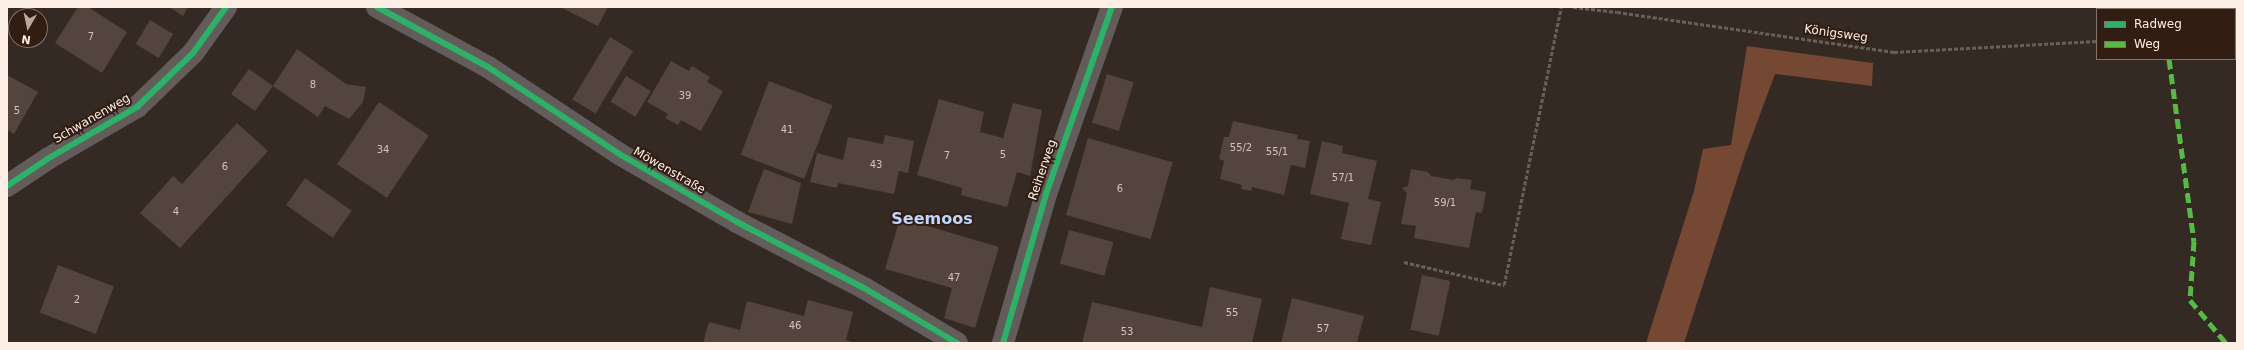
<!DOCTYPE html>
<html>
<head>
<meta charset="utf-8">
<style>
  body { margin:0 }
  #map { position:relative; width:2244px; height:350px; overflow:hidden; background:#352923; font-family:"DejaVu Sans",sans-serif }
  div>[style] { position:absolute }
  .forest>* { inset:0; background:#744832 }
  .building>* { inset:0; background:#53443d; transform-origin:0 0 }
  .path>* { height:2.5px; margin-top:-1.25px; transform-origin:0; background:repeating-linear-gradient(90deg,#665f5c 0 4px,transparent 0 6px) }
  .minor>* { height:22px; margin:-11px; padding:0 11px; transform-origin:11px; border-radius:11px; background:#625d5a }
  .quiet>* { height:5px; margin-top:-2.5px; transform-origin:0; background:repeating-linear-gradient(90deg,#58b947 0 10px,transparent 0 15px) }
  .cycleway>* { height:6px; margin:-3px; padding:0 3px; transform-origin:3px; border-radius:3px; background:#2db169 }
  span { translate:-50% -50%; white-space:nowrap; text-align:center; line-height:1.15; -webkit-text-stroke:4px #321d12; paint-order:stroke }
  .number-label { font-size:10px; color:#d2c4bc }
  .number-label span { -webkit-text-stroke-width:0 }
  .street-label { font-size:12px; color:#fdeee6 }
  .district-label { font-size:16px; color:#bdd7fd; font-weight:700 }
  .frame { position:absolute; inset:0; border:8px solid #fdeee6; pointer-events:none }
  .legend { position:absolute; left:2096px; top:8px; width:140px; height:52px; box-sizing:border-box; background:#321d12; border:1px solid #837167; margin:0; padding:5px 7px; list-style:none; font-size:12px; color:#fdeee6 }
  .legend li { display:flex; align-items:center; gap:8px; height:20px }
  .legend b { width:20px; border:1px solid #837167 }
  .north { position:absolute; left:8px; top:8px; width:40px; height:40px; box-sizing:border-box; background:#321d12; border:1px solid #837167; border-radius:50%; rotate:189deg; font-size:11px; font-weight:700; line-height:16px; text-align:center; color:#fdeee6 }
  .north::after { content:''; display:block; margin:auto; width:14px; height:18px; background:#b7a9a2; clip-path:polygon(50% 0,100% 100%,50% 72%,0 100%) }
</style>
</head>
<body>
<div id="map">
  <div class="forest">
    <i style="clip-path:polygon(1747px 46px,1873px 63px,1872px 86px,1775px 74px,1745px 155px,1684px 343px,1646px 343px,1694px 191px,1703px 149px,1731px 145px)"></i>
  </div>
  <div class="building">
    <i style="clip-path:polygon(78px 7px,88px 7px,127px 32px,102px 73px,55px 43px)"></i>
    <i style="clip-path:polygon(169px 7px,188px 7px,183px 16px)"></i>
    <i style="clip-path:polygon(560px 7px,608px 7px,598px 26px)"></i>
    <i style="left:150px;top:20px;width:27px;height:28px;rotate:31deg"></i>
    <i style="left:610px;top:37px;width:27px;height:73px;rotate:31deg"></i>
    <i style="clip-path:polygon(297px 49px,346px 84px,366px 87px,363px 102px,349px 119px,325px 106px,318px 117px,273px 86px,255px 111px,231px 94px,249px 69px,273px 86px)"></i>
    <i style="clip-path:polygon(671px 61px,689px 71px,692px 66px,710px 77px,707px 82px,723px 91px,701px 131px,681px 120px,678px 125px,665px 118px,668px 114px,647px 102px)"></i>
    <i style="left:1107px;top:74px;width:28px;height:51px;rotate:17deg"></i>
    <i style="clip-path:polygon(7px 75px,38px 92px,14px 134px,7px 130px)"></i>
    <i style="left:626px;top:76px;width:29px;height:30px;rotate:31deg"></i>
    <i style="left:769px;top:81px;width:68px;height:79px;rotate:21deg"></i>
    <i style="clip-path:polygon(939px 99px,984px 112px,980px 132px,1003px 138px,1013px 103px,1042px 110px,1030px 176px,1017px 172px,1007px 207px,961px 195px,962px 188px,917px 175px)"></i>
    <i style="left:379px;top:102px;width:60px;height:75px;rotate:34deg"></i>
    <i style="clip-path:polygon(1233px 121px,1298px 135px,1297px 139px,1310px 141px,1305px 168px,1291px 165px,1284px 195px,1252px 187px,1251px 191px,1241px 189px,1242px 185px,1220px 179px,1224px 161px,1219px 159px,1224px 137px,1229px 137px)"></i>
    <i style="clip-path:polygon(237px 123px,268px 151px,180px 248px,140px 213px,173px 176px,182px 184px)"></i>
    <i style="clip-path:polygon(885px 135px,914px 141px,908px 173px,899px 171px,894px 194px,838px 183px,837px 188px,810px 182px,817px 153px,843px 160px,848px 137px,883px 144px)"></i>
    <i style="left:1088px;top:138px;width:88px;height:80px;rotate:16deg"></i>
    <i style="clip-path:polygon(1322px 141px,1343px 146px,1342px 153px,1377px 161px,1368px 199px,1381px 202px,1371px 245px,1341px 239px,1349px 203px,1310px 194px)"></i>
    <i style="clip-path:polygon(764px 169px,801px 183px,792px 224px,748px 212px)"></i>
    <i style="clip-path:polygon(1411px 169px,1428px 172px,1431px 176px,1454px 180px,1456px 178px,1472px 180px,1470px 189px,1486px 192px,1482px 213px,1476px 212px,1469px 248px,1414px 238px,1416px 226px,1401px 224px,1407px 193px,1402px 188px,1408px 186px)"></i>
    <i style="left:305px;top:178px;width:57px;height:33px;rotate:35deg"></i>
    <i style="clip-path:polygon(900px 218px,999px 247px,975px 328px,944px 318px,952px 288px,885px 269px)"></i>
    <i style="left:1069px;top:230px;width:46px;height:35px;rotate:15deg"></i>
    <i style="left:58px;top:265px;width:60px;height:51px;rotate:21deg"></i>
    <i style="left:1422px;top:275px;width:29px;height:56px;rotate:12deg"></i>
    <i style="clip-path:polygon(1210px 287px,1262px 299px,1252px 343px,1082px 343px,1092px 302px,1202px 327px)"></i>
    <i style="clip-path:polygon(1292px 298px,1364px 316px,1357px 343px,1281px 343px)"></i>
    <i style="clip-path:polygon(808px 300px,853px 312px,846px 340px,855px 343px,703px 343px,709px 322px,740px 330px,747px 301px,804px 316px)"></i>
  </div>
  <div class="path">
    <i style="left:1573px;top:7px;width:44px;rotate:6.5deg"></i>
    <i style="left:1617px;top:12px;width:280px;rotate:8.2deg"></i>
    <i style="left:1894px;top:52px;width:203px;rotate:-3.1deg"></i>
    <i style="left:1404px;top:262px;width:103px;rotate:13deg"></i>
    <i style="left:1504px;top:285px;width:284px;rotate:-78.4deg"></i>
  </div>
  <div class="minor">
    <i style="left:377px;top:7px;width:126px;rotate:28.4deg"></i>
    <i style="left:488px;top:67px;width:159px;rotate:33.5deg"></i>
    <i style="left:621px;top:155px;width:134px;rotate:30deg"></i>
    <i style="left:737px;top:222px;width:143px;rotate:27.5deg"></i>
    <i style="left:864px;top:288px;width:108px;rotate:30.6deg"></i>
    <i style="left:7px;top:186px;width:50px;rotate:-33.7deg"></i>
    <i style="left:49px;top:158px;width:102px;rotate:-30.1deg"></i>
    <i style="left:137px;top:107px;width:78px;rotate:-44deg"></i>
    <i style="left:193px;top:53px;width:57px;rotate:-54.3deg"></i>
    <i style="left:1003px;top:343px;width:155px;rotate:-73.9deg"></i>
    <i style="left:1046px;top:194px;width:198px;rotate:-70.6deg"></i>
  </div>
  <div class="quiet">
    <i style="left:2153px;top:7px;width:2px;rotate:63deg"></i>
    <i style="left:2169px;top:59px;width:184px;rotate:82.2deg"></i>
    <i style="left:2194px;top:241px;width:59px;rotate:93.9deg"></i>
    <i style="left:2190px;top:300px;width:56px;rotate:50.1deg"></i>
  </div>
  <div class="cycleway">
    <i style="left:377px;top:7px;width:126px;rotate:28.4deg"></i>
    <i style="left:488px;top:67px;width:159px;rotate:33.5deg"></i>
    <i style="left:621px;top:155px;width:134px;rotate:30deg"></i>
    <i style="left:737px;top:222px;width:143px;rotate:27.5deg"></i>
    <i style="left:864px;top:288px;width:108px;rotate:30.6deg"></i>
    <i style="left:7px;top:186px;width:50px;rotate:-33.7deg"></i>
    <i style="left:49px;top:158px;width:102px;rotate:-30.1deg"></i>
    <i style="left:137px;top:107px;width:78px;rotate:-44deg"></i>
    <i style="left:193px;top:53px;width:57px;rotate:-54.3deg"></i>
    <i style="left:1003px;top:343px;width:155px;rotate:-73.9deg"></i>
    <i style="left:1046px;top:194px;width:198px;rotate:-70.6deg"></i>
  </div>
  <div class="number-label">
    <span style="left:91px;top:37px">7</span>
    <span style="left:313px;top:85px">8</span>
    <span style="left:685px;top:96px">39</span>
    <span style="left:17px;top:111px">5</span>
    <span style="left:787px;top:130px">41</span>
    <span style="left:1241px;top:148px">55/2</span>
    <span style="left:383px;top:150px">34</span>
    <span style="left:1277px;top:152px">55/1</span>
    <span style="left:1003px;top:155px">5</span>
    <span style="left:947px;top:156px">7</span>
    <span style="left:876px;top:165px">43</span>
    <span style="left:225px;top:167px">6</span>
    <span style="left:1343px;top:178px">57/1</span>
    <span style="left:1120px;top:189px">6</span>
    <span style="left:1445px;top:203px">59/1</span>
    <span style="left:176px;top:212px">4</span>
    <span style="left:954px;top:278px">47</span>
    <span style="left:77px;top:300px">2</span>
    <span style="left:1232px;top:313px">55</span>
    <span style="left:795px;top:326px">46</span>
    <span style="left:1323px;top:329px">57</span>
    <span style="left:1127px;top:332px">53</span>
  </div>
  <div class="street-label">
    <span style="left:1836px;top:34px;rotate:8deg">Königsweg</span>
    <span style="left:92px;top:119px;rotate:-30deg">Schwanenweg</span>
    <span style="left:1043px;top:170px;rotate:-71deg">Reiherweg</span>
    <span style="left:669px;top:171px;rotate:30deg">Möwenstraße</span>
  </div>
  <div class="district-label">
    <span style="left:932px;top:219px">Seemoos</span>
  </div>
  <div class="frame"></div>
  <ul class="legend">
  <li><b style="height:5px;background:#2db169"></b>Radweg</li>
  <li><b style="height:5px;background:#58b947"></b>Weg</li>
  </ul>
  <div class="north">N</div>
</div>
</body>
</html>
